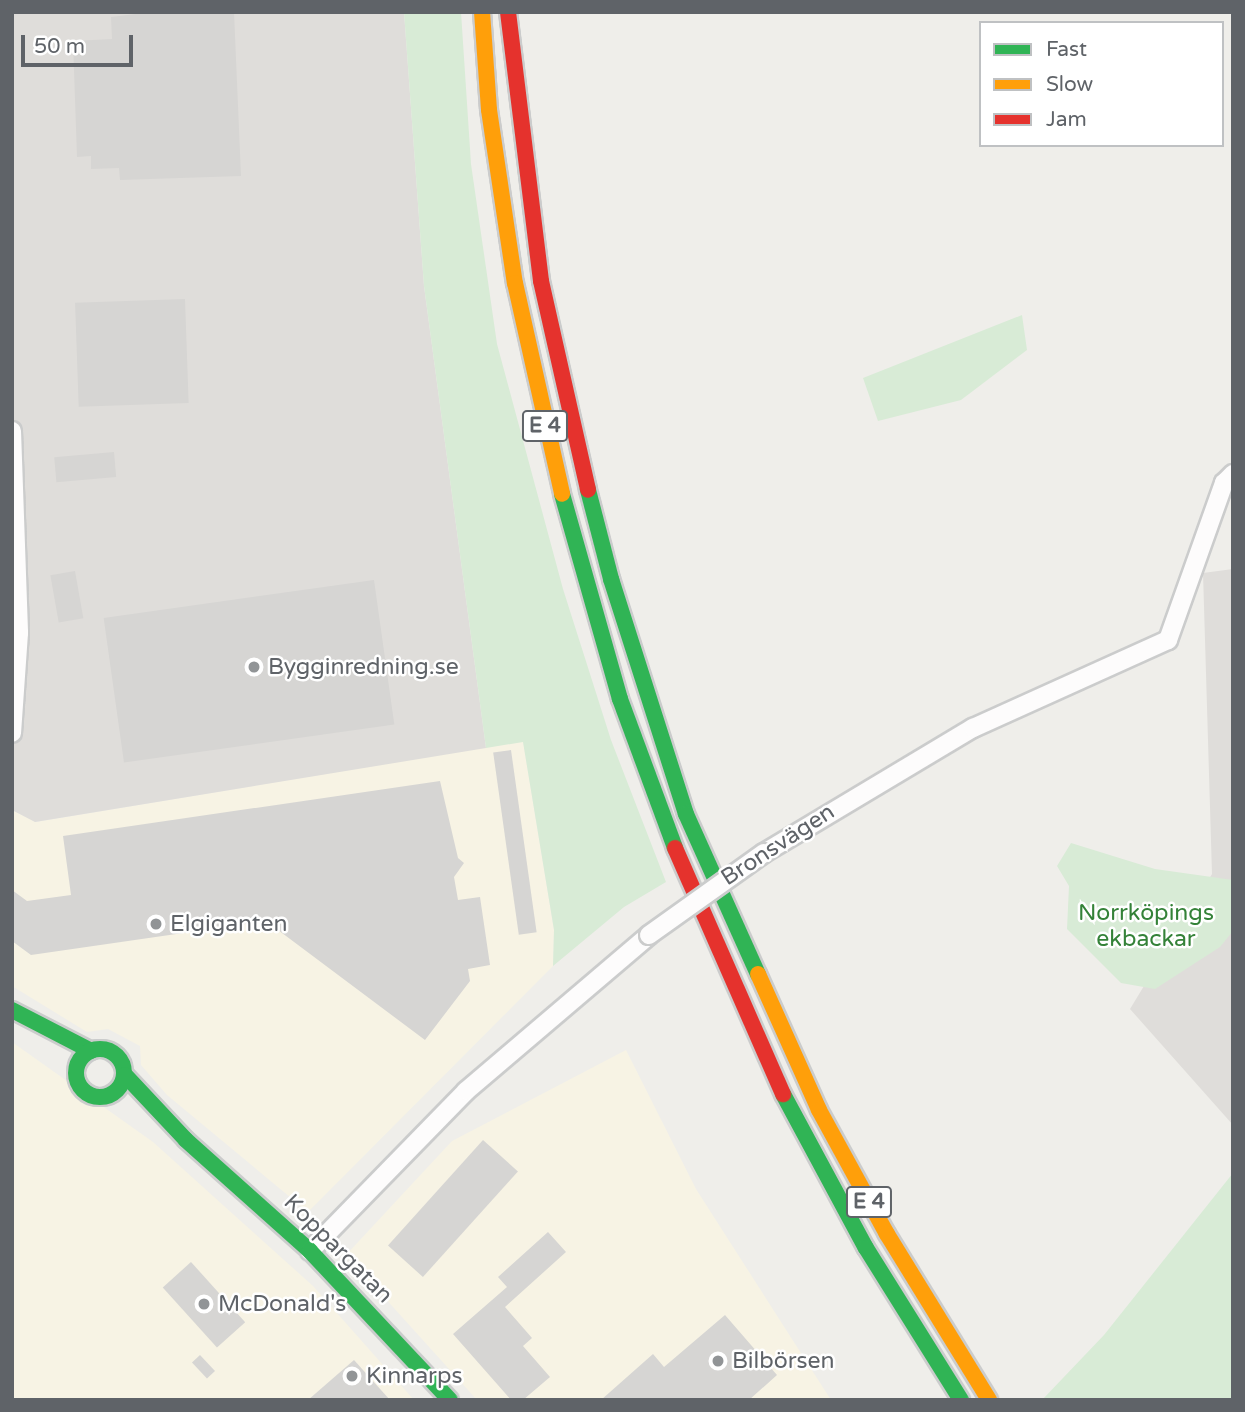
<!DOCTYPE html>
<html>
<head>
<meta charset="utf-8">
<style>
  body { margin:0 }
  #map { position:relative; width:1245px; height:1412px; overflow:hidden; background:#efeeea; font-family:"Varela Round",sans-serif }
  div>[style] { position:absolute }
  .commercial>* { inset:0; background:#f7f3e4 }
  .industrial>* { inset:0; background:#dfddda }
  .green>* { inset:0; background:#d8ebd6 }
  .building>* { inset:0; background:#d6d5d3; transform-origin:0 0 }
  .roads { filter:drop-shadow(2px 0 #cbcccc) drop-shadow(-2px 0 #cbcccc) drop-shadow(0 2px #cbcccc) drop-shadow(0 -2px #cbcccc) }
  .street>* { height:18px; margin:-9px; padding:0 9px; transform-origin:9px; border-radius:9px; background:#fdfcfc }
  .fast>* { height:16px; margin:-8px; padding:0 8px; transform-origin:8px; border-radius:8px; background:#30b455 }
  .fast>.ring { margin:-8px; padding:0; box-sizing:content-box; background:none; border:16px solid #30b455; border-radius:50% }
  .slow>* { height:16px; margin:-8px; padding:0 8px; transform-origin:8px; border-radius:8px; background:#ff9f0a }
  .jam>* { height:16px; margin:-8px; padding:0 8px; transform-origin:8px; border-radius:8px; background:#e5322d }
  .bridges { filter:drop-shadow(2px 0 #cbcccc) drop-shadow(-2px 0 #cbcccc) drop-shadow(0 2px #cbcccc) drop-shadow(0 -2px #cbcccc) }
  .street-bridge>* { height:18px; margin:-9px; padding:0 9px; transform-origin:9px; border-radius:9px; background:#fdfcfc }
  .dots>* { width:19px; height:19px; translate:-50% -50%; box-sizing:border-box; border:4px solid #fff; border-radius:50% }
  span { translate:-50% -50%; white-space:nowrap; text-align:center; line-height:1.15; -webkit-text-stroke:5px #fff; paint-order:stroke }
  .shield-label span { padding:2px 5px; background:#fff; border:2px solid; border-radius:5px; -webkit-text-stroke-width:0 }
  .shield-label { font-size:21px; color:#5f6368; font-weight:700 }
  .poi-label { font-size:23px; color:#5f6368 }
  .left { translate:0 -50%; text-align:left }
  .street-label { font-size:23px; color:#5f6368 }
  .park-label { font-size:23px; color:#348238 }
  .frame { position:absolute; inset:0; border:14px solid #5f6368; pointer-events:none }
  .legend { position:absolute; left:979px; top:21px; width:245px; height:126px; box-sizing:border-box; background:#fff; border:2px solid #bfc1c3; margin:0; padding:9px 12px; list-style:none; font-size:21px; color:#5f6368 }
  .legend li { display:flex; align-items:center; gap:14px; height:35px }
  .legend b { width:35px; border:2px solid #bfc1c3 }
  .scale { position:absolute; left:21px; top:35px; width:112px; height:32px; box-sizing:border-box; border:4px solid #5f6368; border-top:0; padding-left:9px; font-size:21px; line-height:24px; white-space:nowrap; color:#5f6368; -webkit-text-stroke:5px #fff; paint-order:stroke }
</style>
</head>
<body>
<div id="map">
  <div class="commercial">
    <i style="clip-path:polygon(523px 741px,554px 930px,553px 966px,308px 1212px,167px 1095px,141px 1065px,140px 1046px,108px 1029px,87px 1032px,12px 986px,12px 810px,36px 822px)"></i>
    <i style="clip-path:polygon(12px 1042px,153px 1142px,313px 1286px,414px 1400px,12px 1400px)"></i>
    <i style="clip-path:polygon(626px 1050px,696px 1189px,831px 1400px,477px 1400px,346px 1255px,452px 1141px)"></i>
  </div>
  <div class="industrial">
    <i style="clip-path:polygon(12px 12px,404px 12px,424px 286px,486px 748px,35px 822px,12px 810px)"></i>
    <i style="clip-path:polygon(1233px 569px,1233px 1125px,1130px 1009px,1212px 874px,1203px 573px)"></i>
  </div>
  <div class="green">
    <i style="clip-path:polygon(404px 12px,461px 12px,471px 164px,497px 344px,563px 589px,611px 740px,666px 882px,624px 907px,553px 966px,554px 930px,523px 742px,486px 748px,424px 286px)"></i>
    <i style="clip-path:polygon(1022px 315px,1027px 350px,961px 400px,878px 421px,863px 378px)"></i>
    <i style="clip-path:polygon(1071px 843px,1155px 869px,1233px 880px,1233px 931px,1220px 947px,1155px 989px,1121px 983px,1067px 929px,1069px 886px,1057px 866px)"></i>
    <i style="clip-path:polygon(1233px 1173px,1233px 1400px,1042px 1400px,1104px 1335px)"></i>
  </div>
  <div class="building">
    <i style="clip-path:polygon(152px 12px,234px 12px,241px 176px,120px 180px,119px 168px,91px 169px,91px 156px,77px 157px,73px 41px,112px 39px,111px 17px)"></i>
    <i style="left:185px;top:299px;width:104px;height:110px;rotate:88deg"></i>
    <i style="left:114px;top:452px;width:25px;height:60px;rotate:85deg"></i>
    <i style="left:75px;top:571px;width:48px;height:25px;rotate:80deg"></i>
    <i style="left:374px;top:580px;width:146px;height:273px;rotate:82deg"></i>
    <i style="left:511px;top:750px;width:184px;height:18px;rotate:82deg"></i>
    <i style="clip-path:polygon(440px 781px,458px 858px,464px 863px,454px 877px,458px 900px,480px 897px,490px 965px,468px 969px,470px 981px,425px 1040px,266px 921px,31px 955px,12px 941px,12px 890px,27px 901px,71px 895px,63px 836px)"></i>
    <i style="left:483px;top:1140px;width:47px;height:142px;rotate:42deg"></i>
    <i style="clip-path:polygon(548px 1232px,566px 1252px,505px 1307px,532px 1338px,523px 1346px,550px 1377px,523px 1400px,511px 1400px,453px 1334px,507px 1287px,498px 1277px)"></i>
    <i style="left:191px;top:1262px;width:81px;height:38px;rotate:48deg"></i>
    <i style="clip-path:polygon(725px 1315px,777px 1375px,749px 1400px,601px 1400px,653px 1354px,664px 1367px)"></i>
    <i style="left:200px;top:1355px;width:22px;height:11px;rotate:47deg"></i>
    <i style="clip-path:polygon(354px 1360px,390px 1400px,308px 1400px)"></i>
  </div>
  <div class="roads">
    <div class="street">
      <i style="left:12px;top:431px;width:202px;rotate:88deg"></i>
      <i style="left:19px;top:633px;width:100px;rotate:94deg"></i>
      <i style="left:764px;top:853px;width:244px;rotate:-30.9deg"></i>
      <i style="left:973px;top:728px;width:214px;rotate:-24.3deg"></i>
      <i style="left:1168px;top:640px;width:167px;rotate:-70.4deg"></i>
      <i style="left:1224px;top:483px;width:13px;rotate:-45deg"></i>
      <i style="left:310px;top:1251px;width:223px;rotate:-45.7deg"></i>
      <i style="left:466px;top:1091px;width:240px;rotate:-40.4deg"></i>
    </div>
    <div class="fast">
      <i style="left:588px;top:490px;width:92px;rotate:75.5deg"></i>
      <i style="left:611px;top:579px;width:247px;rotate:72.3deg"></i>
      <i style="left:686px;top:814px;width:175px;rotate:65.8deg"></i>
      <i style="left:562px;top:494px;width:213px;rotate:74.2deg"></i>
      <i style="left:620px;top:699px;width:159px;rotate:69.7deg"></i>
      <i style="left:12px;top:1010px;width:89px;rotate:27.4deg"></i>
      <i class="ring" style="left:76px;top:1049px;width:32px;height:32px"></i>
      <i style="left:125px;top:1075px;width:89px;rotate:46.8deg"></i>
      <i style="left:186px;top:1140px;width:166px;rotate:41.8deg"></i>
      <i style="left:310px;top:1251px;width:204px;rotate:46.8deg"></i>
      <i style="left:783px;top:1094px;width:175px;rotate:61.7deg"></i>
      <i style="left:866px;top:1248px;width:179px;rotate:58deg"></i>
    </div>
    <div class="slow">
      <i style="left:482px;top:12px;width:98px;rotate:85.9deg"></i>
      <i style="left:489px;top:110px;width:175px;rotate:81.5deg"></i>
      <i style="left:515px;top:283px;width:216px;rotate:77.4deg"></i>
      <i style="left:758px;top:974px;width:149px;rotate:65.8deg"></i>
      <i style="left:819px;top:1110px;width:141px;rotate:61.3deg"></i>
      <i style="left:887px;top:1234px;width:195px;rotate:58.4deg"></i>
    </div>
    <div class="jam">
      <i style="left:508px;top:12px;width:271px;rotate:83deg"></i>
      <i style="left:541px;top:281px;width:214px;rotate:77.3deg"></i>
      <i style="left:675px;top:848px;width:269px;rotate:66.3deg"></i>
    </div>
  </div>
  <div class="bridges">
    <div class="street-bridge">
      <i style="left:649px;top:935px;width:141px;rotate:-35.5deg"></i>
    </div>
  </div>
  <div class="dots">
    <i style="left:254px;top:667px;background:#919496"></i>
    <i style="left:156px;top:924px;background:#919496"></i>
    <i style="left:204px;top:1304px;background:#919496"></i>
    <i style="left:718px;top:1361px;background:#919496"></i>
    <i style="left:352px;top:1376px;background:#919496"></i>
  </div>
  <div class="shield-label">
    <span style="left:545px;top:426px">E 4</span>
    <span style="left:869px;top:1202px">E 4</span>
  </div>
  <div class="poi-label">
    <span class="left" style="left:268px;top:667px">Bygginredning.se</span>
    <span class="left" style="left:170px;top:924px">Elgiganten</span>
    <span class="left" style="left:218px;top:1304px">McDonald's</span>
    <span class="left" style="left:732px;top:1361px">Bilbörsen</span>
    <span class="left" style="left:366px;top:1376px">Kinnarps</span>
  </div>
  <div class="street-label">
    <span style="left:778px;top:845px;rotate:-33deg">Bronsvägen</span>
    <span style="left:338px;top:1249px;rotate:45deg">Koppargatan</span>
  </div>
  <div class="park-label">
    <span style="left:1146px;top:926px">Norrköpings<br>ekbackar</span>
  </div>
  <div class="frame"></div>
  <ul class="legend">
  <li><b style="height:9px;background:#30b455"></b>Fast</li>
  <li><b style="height:9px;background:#ff9f0a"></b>Slow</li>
  <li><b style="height:9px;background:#e5322d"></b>Jam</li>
  </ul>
  <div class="scale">50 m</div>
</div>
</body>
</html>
